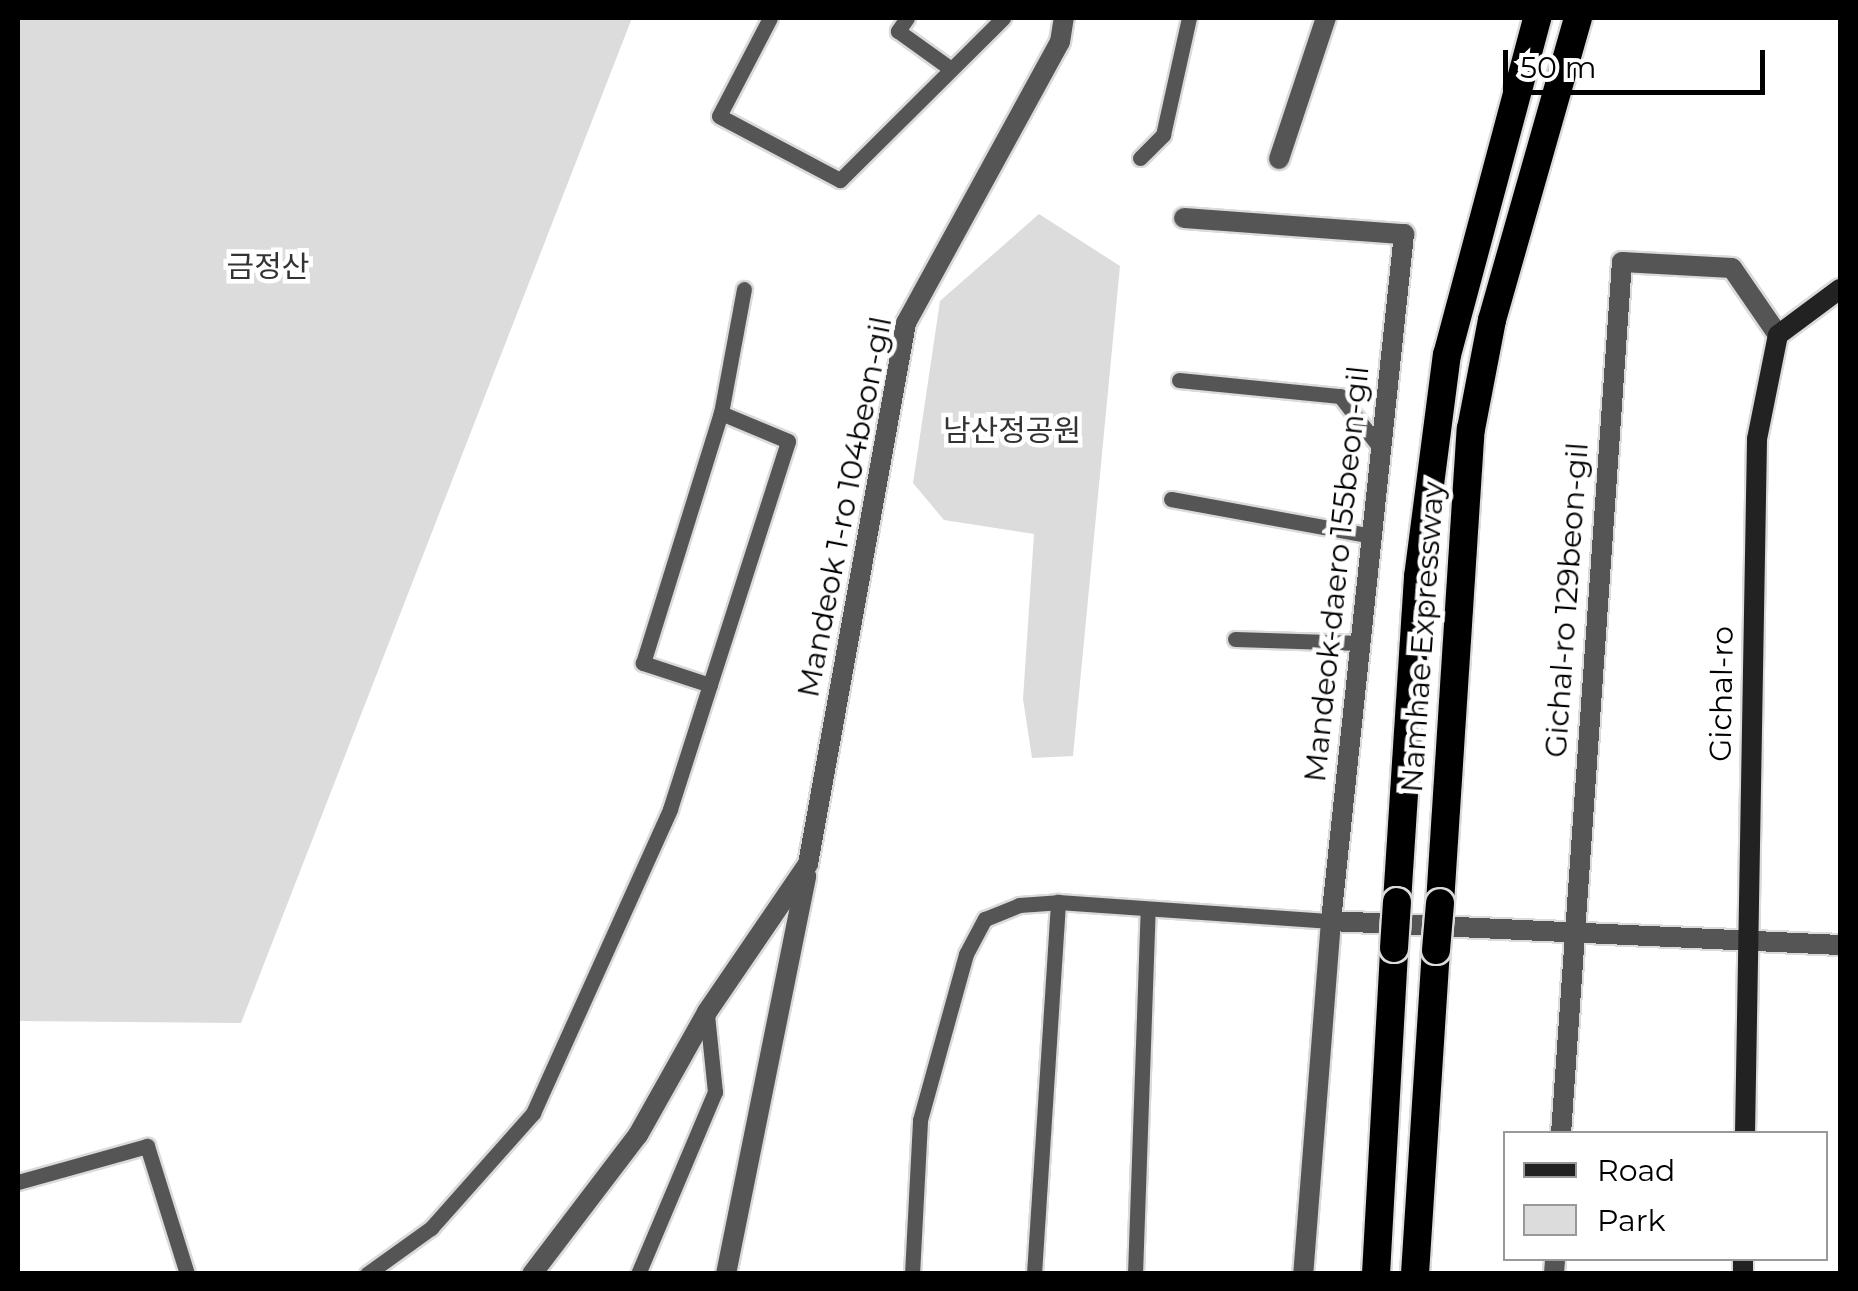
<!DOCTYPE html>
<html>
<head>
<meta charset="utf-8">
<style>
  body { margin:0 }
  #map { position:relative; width:1858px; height:1291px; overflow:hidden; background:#fff; font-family:Montserrat,"Noto Sans KR",sans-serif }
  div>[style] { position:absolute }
  .green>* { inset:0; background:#dcdcdc }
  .roads { filter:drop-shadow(2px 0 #dbdbdb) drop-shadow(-2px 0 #dbdbdb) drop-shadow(0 2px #dbdbdb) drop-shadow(0 -2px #dbdbdb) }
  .service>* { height:15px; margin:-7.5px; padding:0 7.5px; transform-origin:7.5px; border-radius:7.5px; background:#555 }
  .minor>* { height:20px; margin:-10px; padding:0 10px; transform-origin:10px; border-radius:10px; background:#555 }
  .tertiary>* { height:20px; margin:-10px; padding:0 10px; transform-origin:10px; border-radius:10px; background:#555 }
  .secondary>* { height:20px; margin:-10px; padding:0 10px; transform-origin:10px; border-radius:10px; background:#222 }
  .trunk>* { height:28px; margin:-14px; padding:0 14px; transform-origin:14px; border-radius:14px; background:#000 }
  .bridges { filter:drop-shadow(2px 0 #dbdbdb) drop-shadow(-2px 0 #dbdbdb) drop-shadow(0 2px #dbdbdb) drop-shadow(0 -2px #dbdbdb) }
  .trunk-bridge>* { height:28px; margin:-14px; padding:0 14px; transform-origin:14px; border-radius:14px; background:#000 }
  span { translate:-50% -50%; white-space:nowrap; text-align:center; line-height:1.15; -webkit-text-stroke:9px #fff; paint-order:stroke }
  .park-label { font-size:30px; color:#333 }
  .street-label { font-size:30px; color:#000 }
  .frame { position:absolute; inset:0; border:20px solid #000; pointer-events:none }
  .legend { position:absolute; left:1503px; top:1131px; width:325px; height:130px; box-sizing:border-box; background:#fff; border:2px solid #999; margin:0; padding:12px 18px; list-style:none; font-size:30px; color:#000 }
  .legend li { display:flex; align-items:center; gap:20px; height:50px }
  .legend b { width:50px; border:2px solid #999 }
  .scale { position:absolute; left:1503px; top:50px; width:262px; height:45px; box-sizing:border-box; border:5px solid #000; border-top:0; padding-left:12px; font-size:30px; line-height:35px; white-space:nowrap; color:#000; -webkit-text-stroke:8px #fff; paint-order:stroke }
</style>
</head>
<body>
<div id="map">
  <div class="green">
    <i style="clip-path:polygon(18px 18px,632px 18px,241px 1023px,18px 1021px)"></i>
    <i style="clip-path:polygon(1039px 214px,1120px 266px,1073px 756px,1032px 758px,1023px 699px,1034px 534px,944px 520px,913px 483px,940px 301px)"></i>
  </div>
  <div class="roads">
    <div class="service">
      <i style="left:770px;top:18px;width:110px;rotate:117.5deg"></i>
      <i style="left:719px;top:116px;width:137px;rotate:27.9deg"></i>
      <i style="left:840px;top:180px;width:230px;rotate:-44.8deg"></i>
      <i style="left:907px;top:18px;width:16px;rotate:125deg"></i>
      <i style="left:898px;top:31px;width:65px;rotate:35.6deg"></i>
      <i style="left:1140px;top:158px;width:33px;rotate:-45deg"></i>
      <i style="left:1163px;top:135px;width:120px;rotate:-77.5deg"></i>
      <i style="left:1179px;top:380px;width:162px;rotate:5.7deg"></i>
      <i style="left:1340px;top:396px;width:67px;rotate:52.3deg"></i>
      <i style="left:1171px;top:499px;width:204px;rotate:10.4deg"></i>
      <i style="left:1235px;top:639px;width:125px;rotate:1.8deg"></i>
      <i style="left:710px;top:685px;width:71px;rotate:-161.8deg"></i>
      <i style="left:643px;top:663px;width:262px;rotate:-72.7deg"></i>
      <i style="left:18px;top:1182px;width:134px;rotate:-15.6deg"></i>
      <i style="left:147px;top:1146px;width:134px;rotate:72.6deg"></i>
      <i style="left:367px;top:1274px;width:79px;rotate:-35.7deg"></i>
      <i style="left:431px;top:1228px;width:154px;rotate:-48.4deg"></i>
      <i style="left:533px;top:1113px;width:333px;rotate:-65.7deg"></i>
      <i style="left:670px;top:809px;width:386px;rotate:-72.2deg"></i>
      <i style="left:788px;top:441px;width:73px;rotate:-157.3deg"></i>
      <i style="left:721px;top:413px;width:126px;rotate:-79.5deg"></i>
      <i style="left:638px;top:1274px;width:198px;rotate:-67.1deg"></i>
      <i style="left:715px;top:1092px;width:78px;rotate:-95.9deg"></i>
      <i style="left:912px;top:1274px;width:154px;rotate:-87deg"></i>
      <i style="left:920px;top:1120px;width:172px;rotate:-74.5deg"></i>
      <i style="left:966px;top:954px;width:40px;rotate:-62deg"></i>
      <i style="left:985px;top:919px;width:37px;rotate:-22deg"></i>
      <i style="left:1019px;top:905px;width:39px;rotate:-4deg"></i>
      <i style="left:1058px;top:902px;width:274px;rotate:4deg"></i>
      <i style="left:1034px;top:1274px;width:373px;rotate:-86.3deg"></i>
      <i style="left:1135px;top:1274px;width:365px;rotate:-88deg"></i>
    </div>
    <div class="minor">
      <i style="left:1279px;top:159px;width:149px;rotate:-71.6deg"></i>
      <i style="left:1184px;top:218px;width:221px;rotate:4.2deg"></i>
      <i style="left:1404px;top:234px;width:691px;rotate:96.07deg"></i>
      <i style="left:1331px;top:921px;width:354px;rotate:94.5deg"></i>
      <i style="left:1561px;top:1134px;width:874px;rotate:-86deg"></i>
      <i style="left:1622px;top:262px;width:110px;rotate:3.1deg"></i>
      <i style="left:1732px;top:268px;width:81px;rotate:55.5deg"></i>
      <i style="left:532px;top:1274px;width:175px;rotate:-52.7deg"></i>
      <i style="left:638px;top:1135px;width:141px;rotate:-60.7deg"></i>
      <i style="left:707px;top:1012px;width:179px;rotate:-55.7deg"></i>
      <i style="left:726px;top:1274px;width:406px;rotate:-78.6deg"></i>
      <i style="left:1554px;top:1274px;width:16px;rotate:-86deg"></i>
    </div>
    <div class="tertiary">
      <i style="left:808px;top:864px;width:550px;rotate:-79.73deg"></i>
      <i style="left:906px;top:323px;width:320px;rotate:-61.3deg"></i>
      <i style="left:1060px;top:42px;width:24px;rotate:-81deg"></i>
      <i style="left:1331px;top:921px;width:510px;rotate:2.7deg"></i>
    </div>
    <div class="secondary">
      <i style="left:1745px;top:1134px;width:695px;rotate:-89.01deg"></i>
      <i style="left:1757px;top:439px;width:106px;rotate:-78.6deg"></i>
      <i style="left:1778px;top:335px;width:77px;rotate:-36.6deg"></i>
      <i style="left:1743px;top:1274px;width:16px;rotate:-90deg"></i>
    </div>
    <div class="trunk">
      <i style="left:1397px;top:902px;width:326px;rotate:-86.3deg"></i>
      <i style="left:1418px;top:577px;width:224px;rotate:-82.6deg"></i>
      <i style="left:1447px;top:355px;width:349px;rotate:-75deg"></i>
      <i style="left:1440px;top:903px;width:475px;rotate:-86.3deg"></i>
      <i style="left:1471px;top:429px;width:111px;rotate:-79.1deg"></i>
      <i style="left:1492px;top:320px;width:314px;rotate:-74.1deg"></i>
      <i style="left:1376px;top:1274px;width:326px;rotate:-86.8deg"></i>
      <i style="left:1415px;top:1274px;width:325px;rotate:-86.3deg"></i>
    </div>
  </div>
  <div class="bridges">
    <div class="trunk-bridge">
      <i style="left:1394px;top:948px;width:46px;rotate:-86.3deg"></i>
      <i style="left:1436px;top:950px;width:47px;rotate:-85.1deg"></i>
    </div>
  </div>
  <div class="park-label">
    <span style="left:268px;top:267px">금정산</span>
    <span style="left:1012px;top:431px">남산정공원</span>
  </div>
  <div class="street-label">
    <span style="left:845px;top:507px;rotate:-79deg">Mandeok 1-ro 104beon-gil</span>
    <span style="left:1337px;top:574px;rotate:-84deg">Mandeok-daero 155beon-gil</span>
    <span style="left:1567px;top:600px;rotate:-86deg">Gichal-ro 129beon-gil</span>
    <span style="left:1423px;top:637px;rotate:-86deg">Namhae Expressway</span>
    <span style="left:1722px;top:694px;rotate:-89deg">Gichal-ro</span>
  </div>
  <div class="frame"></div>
  <ul class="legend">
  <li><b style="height:12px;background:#222"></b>Road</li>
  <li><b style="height:28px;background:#dcdcdc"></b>Park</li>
  </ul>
  <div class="scale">50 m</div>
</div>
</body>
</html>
